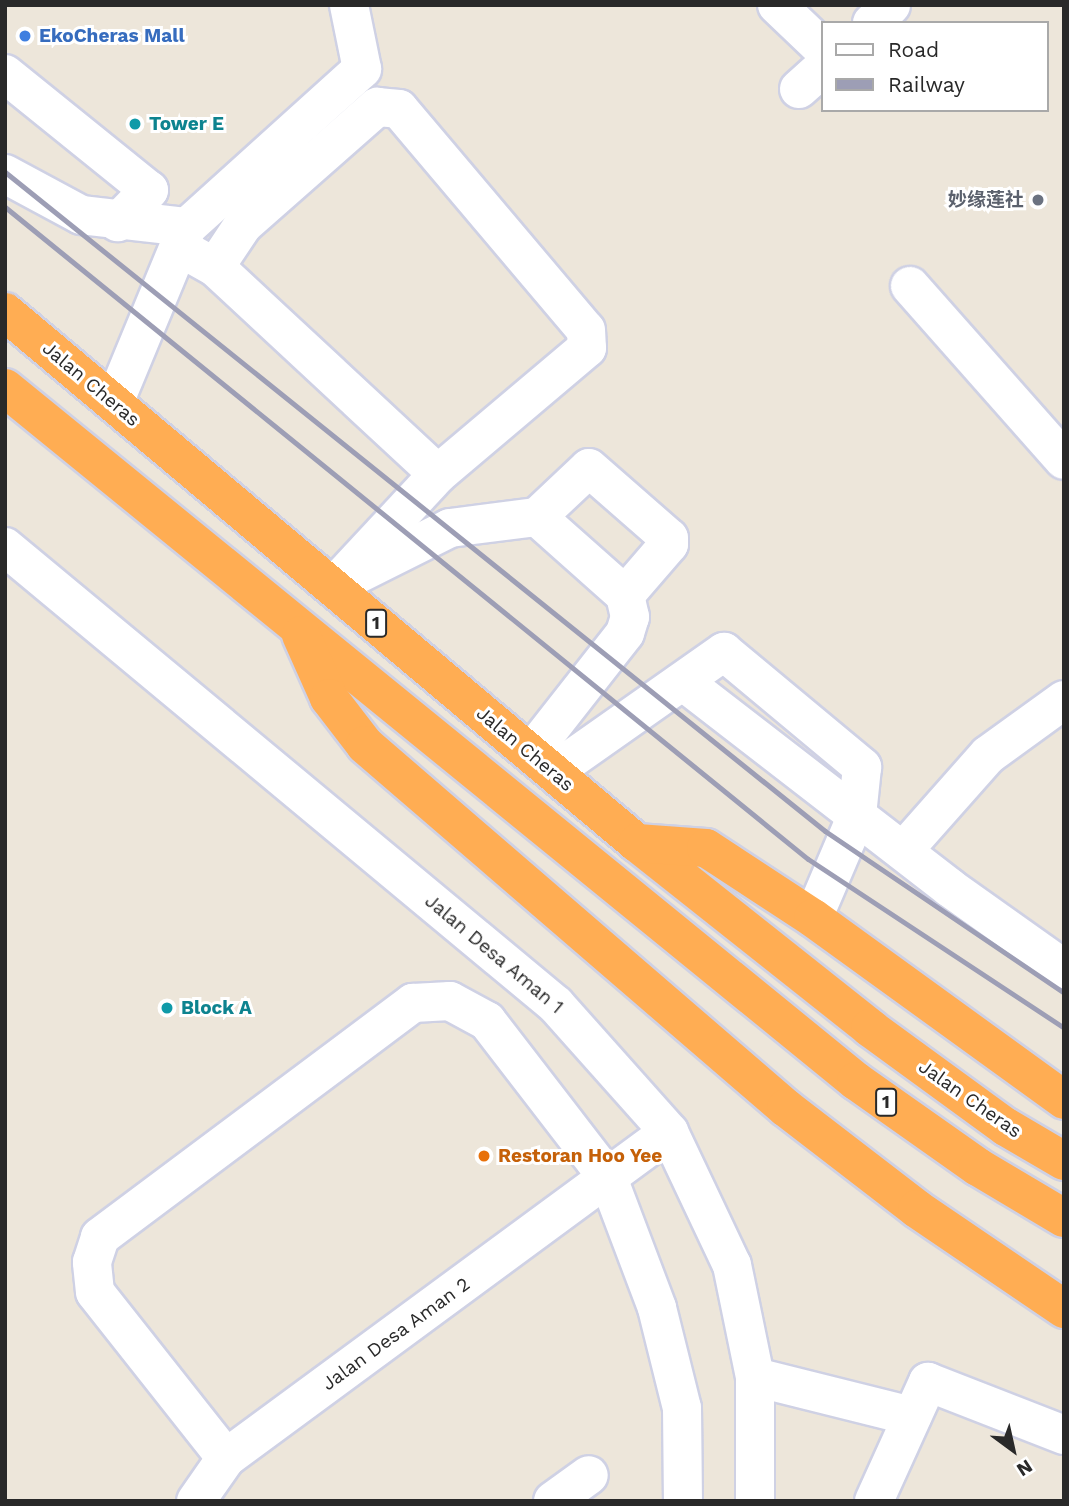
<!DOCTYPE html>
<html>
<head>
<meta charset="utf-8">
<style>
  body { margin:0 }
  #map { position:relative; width:1069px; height:1506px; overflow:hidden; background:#ede6da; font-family:"Work Sans","Noto Sans SC",sans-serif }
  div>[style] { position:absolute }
  .roads { filter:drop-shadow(2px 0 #cfd1e4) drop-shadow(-2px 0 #cfd1e4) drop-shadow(0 2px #cfd1e4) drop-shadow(0 -2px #cfd1e4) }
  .minor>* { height:38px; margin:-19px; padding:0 19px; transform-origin:19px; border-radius:19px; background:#fff }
  .highway>* { height:38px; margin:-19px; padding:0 19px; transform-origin:19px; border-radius:19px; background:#ffad53 }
  .rail>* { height:5px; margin:-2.5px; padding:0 2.5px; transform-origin:2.5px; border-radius:2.5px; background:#9d9eb5 }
  .dots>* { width:19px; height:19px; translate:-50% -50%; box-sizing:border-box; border:4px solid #fff; border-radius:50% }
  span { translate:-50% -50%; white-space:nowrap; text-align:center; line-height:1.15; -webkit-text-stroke:6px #fff; paint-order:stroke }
  .shield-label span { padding:2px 5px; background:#fff; border:2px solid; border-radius:5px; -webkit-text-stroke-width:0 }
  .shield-label { font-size:18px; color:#292929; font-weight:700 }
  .shop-label { font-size:19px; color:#366cbe; font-weight:700 }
  .left { translate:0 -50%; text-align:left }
  .culture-label { font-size:19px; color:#0d838f; font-weight:700 }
  .worship-label { font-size:19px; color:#5b616d; font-weight:700 }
  .right { translate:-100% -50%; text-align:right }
  .street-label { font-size:19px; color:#292929 }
  .food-label { font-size:19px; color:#c56008; font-weight:700 }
  .frame { position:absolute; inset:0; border:7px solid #292929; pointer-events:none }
  .legend { position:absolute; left:821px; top:21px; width:228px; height:91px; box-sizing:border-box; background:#fff; border:2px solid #a9a9a9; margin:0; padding:9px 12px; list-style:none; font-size:21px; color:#292929 }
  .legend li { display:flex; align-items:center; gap:14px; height:35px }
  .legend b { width:35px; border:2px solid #a9a9a9 }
  .north { position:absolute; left:978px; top:1415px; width:70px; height:70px; -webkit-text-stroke:5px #fff; paint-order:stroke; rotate:147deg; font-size:19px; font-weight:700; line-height:28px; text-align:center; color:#292929 }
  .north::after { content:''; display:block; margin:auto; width:24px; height:32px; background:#292929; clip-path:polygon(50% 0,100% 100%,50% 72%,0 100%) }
</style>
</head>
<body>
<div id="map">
  <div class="roads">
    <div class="minor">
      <i style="left:777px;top:5px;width:62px;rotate:43.7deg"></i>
      <i style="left:872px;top:23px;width:26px;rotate:-43deg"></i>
      <i style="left:5px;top:74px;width:185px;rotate:38.9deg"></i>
      <i style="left:149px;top:190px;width:45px;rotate:134.1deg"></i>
      <i style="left:799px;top:89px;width:31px;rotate:-42deg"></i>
      <i style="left:5px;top:174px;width:86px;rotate:28.3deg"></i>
      <i style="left:81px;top:215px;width:107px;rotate:6.5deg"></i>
      <i style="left:193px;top:255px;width:25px;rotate:29deg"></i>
      <i style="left:215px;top:267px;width:304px;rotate:42.9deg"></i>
      <i style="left:215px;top:267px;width:50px;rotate:-56.3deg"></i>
      <i style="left:243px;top:225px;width:179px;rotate:-41.4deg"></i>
      <i style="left:377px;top:107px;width:22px;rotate:5deg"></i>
      <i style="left:399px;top:109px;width:289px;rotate:49.8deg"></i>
      <i style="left:586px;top:330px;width:18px;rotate:87deg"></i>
      <i style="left:587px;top:348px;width:195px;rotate:139.8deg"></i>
      <i style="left:438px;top:474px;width:154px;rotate:132.9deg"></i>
      <i style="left:910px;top:286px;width:232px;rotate:48.5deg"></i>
      <i style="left:114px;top:403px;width:191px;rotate:-67.5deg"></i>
      <i style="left:187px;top:227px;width:236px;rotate:-42.1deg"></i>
      <i style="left:362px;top:69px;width:65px;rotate:-101.5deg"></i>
      <i style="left:5px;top:547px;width:716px;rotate:39.73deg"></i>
      <i style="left:556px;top:1005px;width:170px;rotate:48.3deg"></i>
      <i style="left:669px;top:1132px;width:147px;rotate:64.7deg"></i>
      <i style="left:732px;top:1265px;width:114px;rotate:78.4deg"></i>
      <i style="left:755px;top:1377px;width:124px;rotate:90deg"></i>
      <i style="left:356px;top:575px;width:105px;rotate:-26.6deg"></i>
      <i style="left:450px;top:528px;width:88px;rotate:-7.2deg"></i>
      <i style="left:537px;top:517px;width:71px;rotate:-43.3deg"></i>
      <i style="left:589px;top:468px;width:106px;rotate:41.2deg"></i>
      <i style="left:669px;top:538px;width:6px;rotate:90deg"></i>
      <i style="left:669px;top:544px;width:67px;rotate:130.8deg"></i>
      <i style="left:685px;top:683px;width:335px;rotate:37.7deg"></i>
      <i style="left:950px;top:888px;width:140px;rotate:35.4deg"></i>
      <i style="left:531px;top:753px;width:152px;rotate:-51.9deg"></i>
      <i style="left:625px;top:633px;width:17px;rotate:-73deg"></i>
      <i style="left:630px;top:617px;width:23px;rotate:-103deg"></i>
      <i style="left:625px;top:595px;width:118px;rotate:-138.4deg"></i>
      <i style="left:553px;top:772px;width:209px;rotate:-35.1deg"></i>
      <i style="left:724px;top:652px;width:180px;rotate:39.8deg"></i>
      <i style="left:862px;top:767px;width:48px;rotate:95.9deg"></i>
      <i style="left:857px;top:815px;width:112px;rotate:113.1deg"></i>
      <i style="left:903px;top:851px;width:128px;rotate:-48.5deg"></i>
      <i style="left:988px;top:755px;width:94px;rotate:-35.9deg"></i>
      <i style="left:755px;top:1377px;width:162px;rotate:14deg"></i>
      <i style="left:226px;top:1458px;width:211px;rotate:-128.3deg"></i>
      <i style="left:95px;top:1292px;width:30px;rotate:-96deg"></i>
      <i style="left:92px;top:1262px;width:26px;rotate:-72deg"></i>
      <i style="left:100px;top:1237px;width:391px;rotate:-36.8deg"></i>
      <i style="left:413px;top:1003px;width:37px;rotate:-3deg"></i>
      <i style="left:450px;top:1001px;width:42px;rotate:28.4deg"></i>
      <i style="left:487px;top:1021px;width:198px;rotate:52.4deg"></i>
      <i style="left:608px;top:1178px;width:139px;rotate:69.3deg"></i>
      <i style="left:657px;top:1308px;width:103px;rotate:76deg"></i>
      <i style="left:682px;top:1408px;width:93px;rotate:89.4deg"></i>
      <i style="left:196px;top:1501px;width:52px;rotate:-55.1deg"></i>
      <i style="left:226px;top:1458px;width:550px;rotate:-36.35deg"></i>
      <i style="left:553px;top:1501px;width:44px;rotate:-35.8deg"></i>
      <i style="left:874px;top:1501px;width:131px;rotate:-65.6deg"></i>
      <i style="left:928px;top:1382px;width:146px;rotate:21.3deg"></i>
    </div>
    <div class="highway">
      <i style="left:5px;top:312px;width:825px;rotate:40.04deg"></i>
      <i style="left:637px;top:843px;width:298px;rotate:38.4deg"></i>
      <i style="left:870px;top:1028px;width:168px;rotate:36.1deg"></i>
      <i style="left:1006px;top:1127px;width:67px;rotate:30.4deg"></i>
      <i style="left:5px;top:388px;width:1097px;rotate:39.16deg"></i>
      <i style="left:856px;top:1081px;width:149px;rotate:35.2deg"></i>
      <i style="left:978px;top:1167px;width:100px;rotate:30.7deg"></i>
      <i style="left:301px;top:635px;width:69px;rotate:66deg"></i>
      <i style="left:329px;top:698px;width:59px;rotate:52.5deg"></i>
      <i style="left:365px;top:745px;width:556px;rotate:40.77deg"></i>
      <i style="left:786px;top:1108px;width:165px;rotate:37.6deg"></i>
      <i style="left:917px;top:1209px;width:178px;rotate:34.2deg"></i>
      <i style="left:637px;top:843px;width:69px;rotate:4.1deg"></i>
      <i style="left:706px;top:848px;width:128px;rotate:33.2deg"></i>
      <i style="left:813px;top:918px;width:310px;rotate:35.9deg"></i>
    </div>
  </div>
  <div class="rail">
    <i style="left:5px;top:172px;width:1052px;rotate:38.79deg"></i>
    <i style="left:825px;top:831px;width:289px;rotate:34.1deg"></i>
    <i style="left:5px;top:207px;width:1034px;rotate:39.08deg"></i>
    <i style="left:808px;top:859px;width:307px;rotate:33.4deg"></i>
  </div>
  <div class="dots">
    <i style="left:25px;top:36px;background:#3f7fe0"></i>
    <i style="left:135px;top:124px;background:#0f9aa8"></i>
    <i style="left:1038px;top:200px;background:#6b7280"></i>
    <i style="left:167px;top:1008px;background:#0f9aa8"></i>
    <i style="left:484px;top:1156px;background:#e8710a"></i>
  </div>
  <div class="shield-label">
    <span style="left:376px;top:623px">1</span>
    <span style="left:886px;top:1102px">1</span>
  </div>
  <div class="shop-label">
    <span class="left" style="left:39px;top:36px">EkoCheras Mall</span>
  </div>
  <div class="culture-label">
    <span class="left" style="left:149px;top:124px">Tower E</span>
    <span class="left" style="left:181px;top:1008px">Block A</span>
  </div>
  <div class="worship-label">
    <span class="right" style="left:1024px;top:200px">妙缘莲社</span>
  </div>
  <div class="street-label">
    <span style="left:91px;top:384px;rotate:40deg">Jalan Cheras</span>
    <span style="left:525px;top:749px;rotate:40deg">Jalan Cheras</span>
    <span style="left:494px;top:954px;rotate:40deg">Jalan Desa Aman 1</span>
    <span style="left:970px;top:1099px;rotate:35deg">Jalan Cheras</span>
    <span style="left:396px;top:1334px;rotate:-36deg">Jalan Desa Aman 2</span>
  </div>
  <div class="food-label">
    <span class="left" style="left:498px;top:1156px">Restoran Hoo Yee</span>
  </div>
  <div class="frame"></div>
  <ul class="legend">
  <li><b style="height:9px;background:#fff"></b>Road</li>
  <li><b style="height:9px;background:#9d9eb5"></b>Railway</li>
  </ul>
  <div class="north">N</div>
</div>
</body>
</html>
